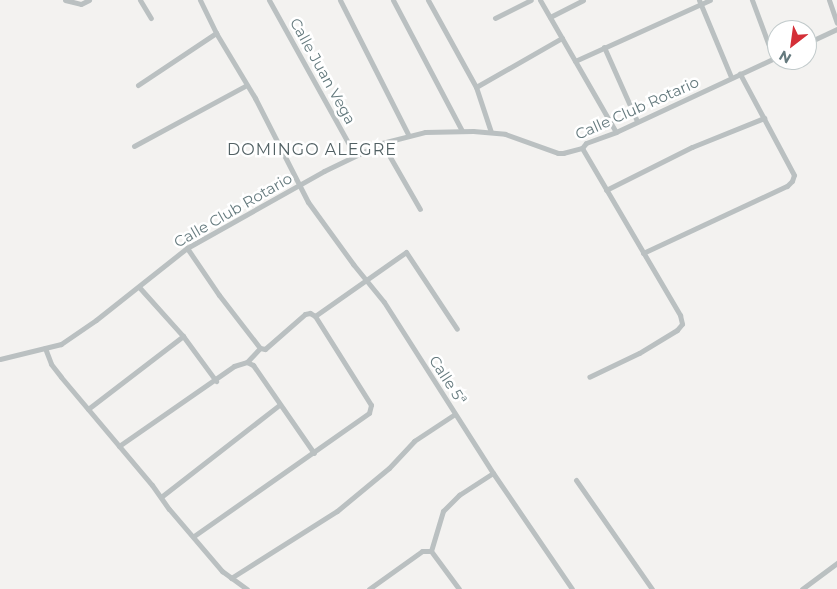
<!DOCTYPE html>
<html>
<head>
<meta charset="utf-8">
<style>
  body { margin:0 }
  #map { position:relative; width:837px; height:589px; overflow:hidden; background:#f3f2f0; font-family:Montserrat,sans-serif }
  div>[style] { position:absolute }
  .street>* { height:5px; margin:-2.5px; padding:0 2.5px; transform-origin:2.5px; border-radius:2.5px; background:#bac0c1 }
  span { translate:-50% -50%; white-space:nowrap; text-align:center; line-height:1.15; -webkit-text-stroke:5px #fff; paint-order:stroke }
  .street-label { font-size:15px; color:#657a7e }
  .neighbourhood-label { font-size:16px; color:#526164; letter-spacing:1px }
  .north { position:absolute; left:767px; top:20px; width:50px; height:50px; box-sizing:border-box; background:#fff; border:1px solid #c1cacb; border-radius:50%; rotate:210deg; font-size:14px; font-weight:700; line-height:20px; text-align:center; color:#657a7e }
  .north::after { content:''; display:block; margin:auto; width:18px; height:22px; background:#d42f37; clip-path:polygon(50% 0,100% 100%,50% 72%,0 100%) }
</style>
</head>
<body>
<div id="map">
  <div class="street">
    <i style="left:65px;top:0;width:16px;rotate:14deg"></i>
    <i style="left:81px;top:4px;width:9px;rotate:-27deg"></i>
    <i style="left:140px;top:0;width:21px;rotate:59deg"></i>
    <i style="left:200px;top:0;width:37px;rotate:64deg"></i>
    <i style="left:216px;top:33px;width:76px;rotate:59deg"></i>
    <i style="left:255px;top:98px;width:117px;rotate:63deg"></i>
    <i style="left:308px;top:202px;width:77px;rotate:54deg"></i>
    <i style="left:353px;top:264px;width:49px;rotate:50.8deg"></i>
    <i style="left:384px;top:302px;width:203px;rotate:57.5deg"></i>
    <i style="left:493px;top:473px;width:140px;rotate:55.7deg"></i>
    <i style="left:269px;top:0;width:177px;rotate:61deg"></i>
    <i style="left:340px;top:0;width:150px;rotate:63.1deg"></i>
    <i style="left:393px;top:0;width:148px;rotate:62.2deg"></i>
    <i style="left:428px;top:0;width:99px;rotate:61.1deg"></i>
    <i style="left:476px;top:87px;width:47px;rotate:71.6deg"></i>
    <i style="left:540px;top:0;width:152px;rotate:60.1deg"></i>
    <i style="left:699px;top:0;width:83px;rotate:67.4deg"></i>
    <i style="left:752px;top:0;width:63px;rotate:69.6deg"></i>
    <i style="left:829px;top:0;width:24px;rotate:71deg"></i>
    <i style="left:550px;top:17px;width:37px;rotate:-27deg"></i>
    <i style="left:495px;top:18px;width:40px;rotate:-26.6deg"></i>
    <i style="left:807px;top:43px;width:33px;rotate:-25deg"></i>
    <i style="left:604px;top:47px;width:81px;rotate:66deg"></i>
    <i style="left:575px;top:61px;width:148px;rotate:-24.3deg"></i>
    <i style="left:138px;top:85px;width:94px;rotate:-33.7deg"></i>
    <i style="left:476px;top:87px;width:99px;rotate:-29.7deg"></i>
    <i style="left:382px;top:143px;width:76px;rotate:60.1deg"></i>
    <i style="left:134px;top:146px;width:128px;rotate:-28.4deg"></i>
    <i style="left:582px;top:148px;width:194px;rotate:59.6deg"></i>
    <i style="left:680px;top:315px;width:9px;rotate:77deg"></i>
    <i style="left:682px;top:324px;width:8px;rotate:130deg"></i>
    <i style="left:677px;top:330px;width:44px;rotate:148.8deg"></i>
    <i style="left:639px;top:353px;width:55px;rotate:154.4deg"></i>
    <i style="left:606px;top:190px;width:96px;rotate:-26.6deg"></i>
    <i style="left:692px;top:147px;width:78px;rotate:-21.9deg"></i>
    <i style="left:187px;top:248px;width:57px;rotate:55.8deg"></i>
    <i style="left:219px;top:295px;width:67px;rotate:52.3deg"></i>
    <i style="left:260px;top:348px;width:5px;rotate:11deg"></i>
    <i style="left:265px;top:349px;width:53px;rotate:-41.2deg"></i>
    <i style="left:305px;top:314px;width:5px;rotate:-11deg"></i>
    <i style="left:310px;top:313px;width:6px;rotate:31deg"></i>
    <i style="left:315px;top:316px;width:105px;rotate:57.8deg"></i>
    <i style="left:371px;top:405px;width:8px;rotate:104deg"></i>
    <i style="left:369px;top:413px;width:214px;rotate:144.9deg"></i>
    <i style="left:643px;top:253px;width:159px;rotate:-25deg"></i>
    <i style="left:787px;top:186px;width:7px;rotate:-45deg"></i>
    <i style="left:792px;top:181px;width:6px;rotate:-72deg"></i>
    <i style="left:794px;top:175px;width:115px;rotate:-118.1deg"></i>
    <i style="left:139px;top:287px;width:66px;rotate:48.1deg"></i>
    <i style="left:183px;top:336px;width:56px;rotate:53.7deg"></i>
    <i style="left:315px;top:316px;width:111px;rotate:-35.1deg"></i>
    <i style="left:406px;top:252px;width:92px;rotate:56.5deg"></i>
    <i style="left:45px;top:348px;width:17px;rotate:69deg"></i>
    <i style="left:51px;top:364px;width:16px;rotate:52deg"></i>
    <i style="left:61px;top:377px;width:141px;rotate:49.9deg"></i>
    <i style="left:152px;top:485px;width:29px;rotate:55deg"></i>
    <i style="left:169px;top:509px;width:82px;rotate:49.5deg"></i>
    <i style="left:222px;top:571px;width:31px;rotate:36deg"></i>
    <i style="left:0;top:359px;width:63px;rotate:-13.8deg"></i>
    <i style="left:61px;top:344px;width:42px;rotate:-34.4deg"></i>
    <i style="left:96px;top:320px;width:116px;rotate:-38.4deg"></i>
    <i style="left:187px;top:248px;width:157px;rotate:-29.3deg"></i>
    <i style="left:324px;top:171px;width:64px;rotate:-25.8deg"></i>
    <i style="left:382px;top:143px;width:44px;rotate:-14.3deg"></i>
    <i style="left:425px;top:132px;width:48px;rotate:-1.2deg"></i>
    <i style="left:473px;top:131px;width:32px;rotate:5deg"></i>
    <i style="left:505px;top:134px;width:56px;rotate:19.7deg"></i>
    <i style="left:558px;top:153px;width:5px"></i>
    <i style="left:563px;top:153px;width:20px;rotate:-15deg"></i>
    <i style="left:582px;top:148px;width:6px;rotate:-51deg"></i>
    <i style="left:586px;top:143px;width:32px;rotate:-20deg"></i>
    <i style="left:616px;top:132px;width:178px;rotate:-25deg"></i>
    <i style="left:247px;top:362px;width:19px;rotate:-47deg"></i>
    <i style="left:88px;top:409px;width:120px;rotate:-37.5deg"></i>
    <i style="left:119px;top:446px;width:140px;rotate:-34.8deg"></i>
    <i style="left:234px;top:366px;width:14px;rotate:-17deg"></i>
    <i style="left:247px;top:362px;width:7px;rotate:27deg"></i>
    <i style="left:253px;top:365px;width:107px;rotate:55.3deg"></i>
    <i style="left:576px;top:480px;width:133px;rotate:55.1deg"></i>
    <i style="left:161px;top:497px;width:150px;rotate:-37.9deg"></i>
    <i style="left:431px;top:551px;width:42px;rotate:-73.3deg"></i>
    <i style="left:443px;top:511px;width:23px;rotate:-45deg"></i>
    <i style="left:459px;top:495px;width:40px;rotate:-32.9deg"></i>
    <i style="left:431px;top:551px;width:47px;rotate:53.6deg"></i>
    <i style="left:231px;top:578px;width:125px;rotate:-32.3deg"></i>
    <i style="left:337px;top:511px;width:67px;rotate:-39.6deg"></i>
    <i style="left:389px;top:468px;width:37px;rotate:-47deg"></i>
    <i style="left:414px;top:441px;width:49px;rotate:-33.4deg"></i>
    <i style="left:369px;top:589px;width:65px;rotate:-35.6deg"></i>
    <i style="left:422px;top:551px;width:9px"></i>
    <i style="left:802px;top:589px;width:44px;rotate:-36.6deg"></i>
  </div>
  <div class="street-label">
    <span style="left:323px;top:71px;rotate:61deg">Calle Juan Vega</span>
    <span style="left:637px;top:108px;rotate:-24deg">Calle Club Rotario</span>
    <span style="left:233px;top:210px;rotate:-30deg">Calle Club Rotario</span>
    <span style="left:448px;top:380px;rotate:57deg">Calle 5ª</span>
  </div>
  <div class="neighbourhood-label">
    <span style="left:312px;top:150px">DOMINGO ALEGRE</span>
  </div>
  <div class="north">N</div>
</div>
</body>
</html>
